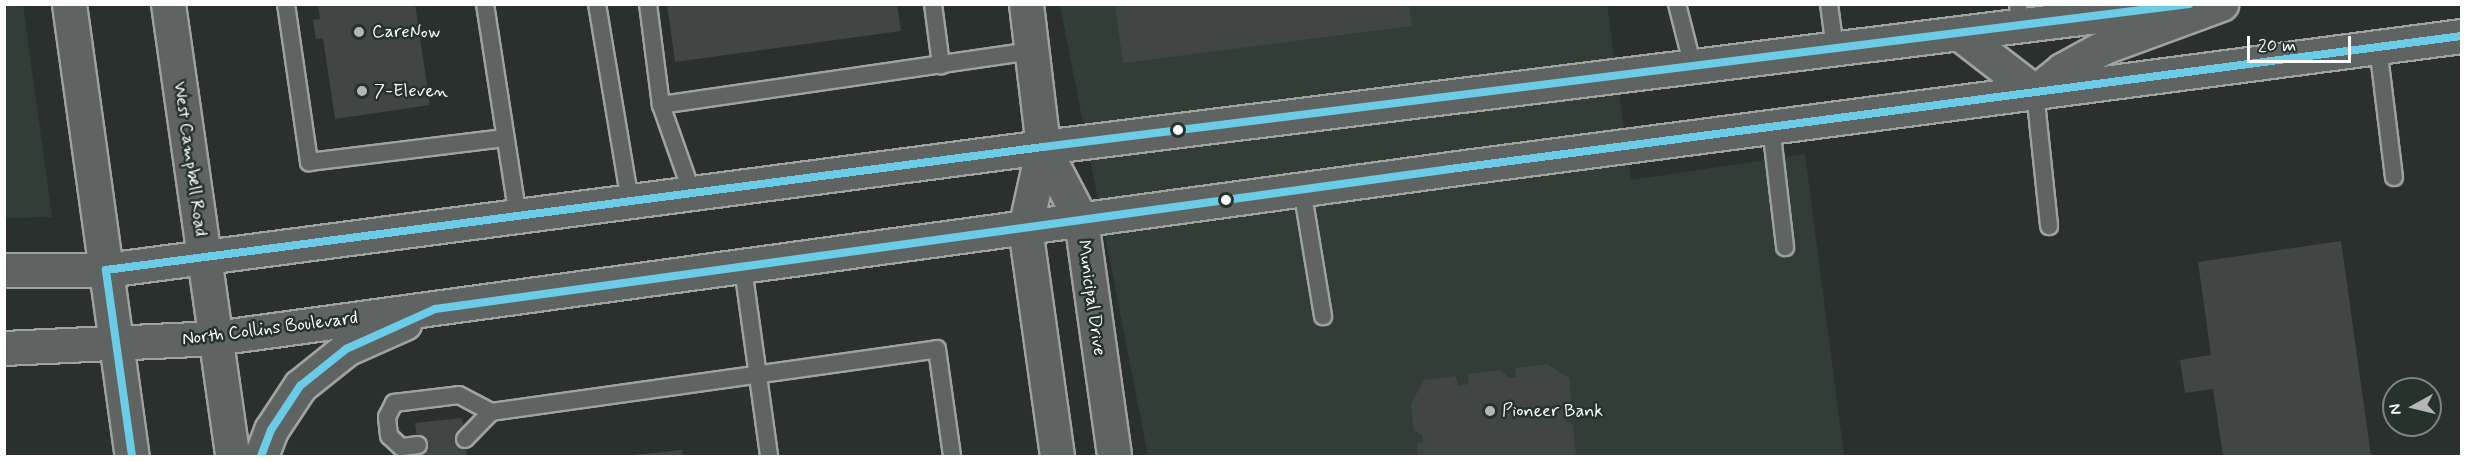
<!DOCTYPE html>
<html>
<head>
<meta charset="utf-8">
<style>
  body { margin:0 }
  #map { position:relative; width:2466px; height:461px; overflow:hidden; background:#29302d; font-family:Mynerve,sans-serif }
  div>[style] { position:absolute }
  .built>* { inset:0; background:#323d38 }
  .building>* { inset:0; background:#414644 }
  .roads { filter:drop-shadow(2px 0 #9fa2a0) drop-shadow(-2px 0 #9fa2a0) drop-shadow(0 2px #9fa2a0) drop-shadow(0 -2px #9fa2a0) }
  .service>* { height:16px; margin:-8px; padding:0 8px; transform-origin:8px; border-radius:8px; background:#5f6362 }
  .tertiary>* { height:33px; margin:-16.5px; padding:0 16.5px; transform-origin:16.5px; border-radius:16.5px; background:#5f6362 }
  .secondary>* { height:33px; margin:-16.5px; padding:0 16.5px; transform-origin:16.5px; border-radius:16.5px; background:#5f6362 }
  .bus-1>* { height:8px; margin:-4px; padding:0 4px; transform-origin:4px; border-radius:4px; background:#6bcce7 }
  .dots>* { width:16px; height:16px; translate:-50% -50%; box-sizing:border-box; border:3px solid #26332d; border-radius:50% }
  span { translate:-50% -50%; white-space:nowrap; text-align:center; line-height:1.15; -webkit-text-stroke:5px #26332d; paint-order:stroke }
  .poi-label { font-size:18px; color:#fff }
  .left { translate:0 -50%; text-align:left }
  .street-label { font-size:18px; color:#fff }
  .frame { position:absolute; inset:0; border:6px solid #fff; pointer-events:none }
  .north { position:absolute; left:2382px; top:377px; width:60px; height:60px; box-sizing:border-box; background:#26332d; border:2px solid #7d8581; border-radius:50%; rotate:262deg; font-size:16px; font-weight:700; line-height:24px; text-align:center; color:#fff }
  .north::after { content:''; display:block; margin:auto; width:21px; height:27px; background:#b4b7b6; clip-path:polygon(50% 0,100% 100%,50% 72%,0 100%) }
  .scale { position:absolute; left:2247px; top:36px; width:104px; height:27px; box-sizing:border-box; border:3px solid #fff; border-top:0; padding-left:8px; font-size:18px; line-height:21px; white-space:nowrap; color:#fff; -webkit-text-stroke:4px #26332d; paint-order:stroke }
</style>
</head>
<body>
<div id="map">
  <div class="built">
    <i style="clip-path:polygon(4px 5px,23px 5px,52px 217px,5px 218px)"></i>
    <i style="clip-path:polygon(1060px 5px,1607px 5px,1631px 180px,1805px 154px,1844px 456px,1148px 456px)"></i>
  </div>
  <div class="building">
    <i style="clip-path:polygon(318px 4px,415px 4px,430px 105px,335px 119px,323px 38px,316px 39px,313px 20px,320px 19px)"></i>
    <i style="clip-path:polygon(667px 4px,897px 4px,901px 31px,675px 62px)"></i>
    <i style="clip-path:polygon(1115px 5px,1409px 5px,1412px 26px,1123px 63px)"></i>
    <i style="clip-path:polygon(2341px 241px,2371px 456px,2223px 456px,2213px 389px,2185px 393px,2180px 360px,2211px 355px,2198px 262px)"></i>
    <i style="clip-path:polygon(1547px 364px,1569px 378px,1572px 409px,1564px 414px,1565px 420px,1573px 425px,1576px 456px,1418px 456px,1417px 443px,1423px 442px,1422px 435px,1414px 430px,1411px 404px,1424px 380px,1456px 376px,1458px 386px,1469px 384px,1468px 374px,1501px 370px,1509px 378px,1516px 377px,1515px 368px)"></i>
    <i style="clip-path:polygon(462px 418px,467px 456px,419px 456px,415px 423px)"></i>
    <i style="clip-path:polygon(682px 450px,683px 456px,633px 456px,632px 455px)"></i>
  </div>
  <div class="roads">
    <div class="service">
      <i style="left:286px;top:4px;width:160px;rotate:81.7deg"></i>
      <i style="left:309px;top:162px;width:197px;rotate:-7deg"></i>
      <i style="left:485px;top:4px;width:215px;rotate:81.2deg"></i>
      <i style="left:597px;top:4px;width:200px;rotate:80.5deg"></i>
      <i style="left:648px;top:4px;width:102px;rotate:82.7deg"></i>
      <i style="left:661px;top:105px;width:375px;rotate:-8.3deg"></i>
      <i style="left:933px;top:4px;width:62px;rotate:82.5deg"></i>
      <i style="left:1677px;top:4px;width:65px;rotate:75.7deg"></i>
      <i style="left:1829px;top:4px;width:45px;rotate:82.4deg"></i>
      <i style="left:2018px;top:4px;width:22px;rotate:85deg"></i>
      <i style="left:2378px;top:47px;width:131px;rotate:83deg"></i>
      <i style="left:2035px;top:92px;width:135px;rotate:84deg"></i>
      <i style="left:661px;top:105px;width:93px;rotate:70.6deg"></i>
      <i style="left:1771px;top:127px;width:121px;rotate:83.3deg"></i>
      <i style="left:1302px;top:189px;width:129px;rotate:80.6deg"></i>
      <i style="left:743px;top:268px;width:190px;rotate:82.1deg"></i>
      <i style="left:465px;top:439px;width:37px;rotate:-46deg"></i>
      <i style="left:418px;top:445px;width:17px;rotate:173deg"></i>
      <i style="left:401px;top:447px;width:16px;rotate:-137deg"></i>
      <i style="left:389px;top:436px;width:19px;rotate:-96deg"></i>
      <i style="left:387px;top:417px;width:16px;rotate:-63deg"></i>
      <i style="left:394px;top:403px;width:65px;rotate:-7deg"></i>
      <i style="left:459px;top:395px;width:36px;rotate:28deg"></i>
      <i style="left:491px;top:412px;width:450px;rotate:-8deg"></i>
      <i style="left:937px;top:349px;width:108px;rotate:82deg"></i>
    </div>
    <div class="tertiary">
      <i style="left:1026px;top:4px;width:144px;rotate:83.2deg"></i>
      <i style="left:1043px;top:147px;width:83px;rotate:102.5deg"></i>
      <i style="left:1025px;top:228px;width:230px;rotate:82deg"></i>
      <i style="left:1043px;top:147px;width:82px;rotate:62.5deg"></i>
      <i style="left:1081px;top:220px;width:238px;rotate:82deg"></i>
    </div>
    <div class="secondary">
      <i style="left:69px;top:4px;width:456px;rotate:82.1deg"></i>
      <i style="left:168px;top:4px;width:457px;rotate:81.9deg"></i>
      <i style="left:1960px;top:34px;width:95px;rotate:37.7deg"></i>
      <i style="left:2035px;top:92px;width:35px;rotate:-39deg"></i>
      <i style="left:2062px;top:70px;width:48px;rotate:-28.7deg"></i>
      <i style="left:2104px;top:47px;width:125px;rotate:-20.2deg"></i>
      <i style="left:4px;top:270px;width:102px"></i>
      <i style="left:106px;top:270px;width:945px;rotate:-7.48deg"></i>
      <i style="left:1043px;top:147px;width:1159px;rotate:-7.09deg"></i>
      <i style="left:4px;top:348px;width:211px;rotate:-2.7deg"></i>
      <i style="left:215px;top:338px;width:1247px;rotate:-7.79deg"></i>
      <i style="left:1450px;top:169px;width:1021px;rotate:-7.49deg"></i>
      <i style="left:261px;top:456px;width:28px;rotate:-69deg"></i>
      <i style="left:271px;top:430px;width:53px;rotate:-56.6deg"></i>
      <i style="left:300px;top:386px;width:59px;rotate:-38.8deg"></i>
      <i style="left:346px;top:349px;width:64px;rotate:-24.1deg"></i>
    </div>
  </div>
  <div class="bus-1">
    <i style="left:132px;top:456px;width:188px;rotate:-98deg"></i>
    <i style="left:106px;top:270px;width:945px;rotate:-7.48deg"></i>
    <i style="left:1043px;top:147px;width:1155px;rotate:-7.11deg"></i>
    <i style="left:261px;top:456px;width:28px;rotate:-69deg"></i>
    <i style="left:271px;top:430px;width:53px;rotate:-56.6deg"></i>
    <i style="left:300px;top:386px;width:59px;rotate:-38.8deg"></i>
    <i style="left:346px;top:349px;width:98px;rotate:-24.2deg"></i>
    <i style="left:435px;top:309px;width:1025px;rotate:-7.85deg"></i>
    <i style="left:1450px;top:169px;width:1021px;rotate:-7.49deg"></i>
  </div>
  <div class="dots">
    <i style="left:359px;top:32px;background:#b4b7b6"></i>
    <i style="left:362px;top:91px;background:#b4b7b6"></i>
    <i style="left:1178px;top:130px;background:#fff"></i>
    <i style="left:1226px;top:200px;background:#fff"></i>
    <i style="left:1490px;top:411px;background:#b4b7b6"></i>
  </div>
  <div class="poi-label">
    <span class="left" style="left:372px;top:32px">CareNow</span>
    <span class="left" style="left:374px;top:91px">7-Eleven</span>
    <span class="left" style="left:1502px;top:411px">Pioneer Bank</span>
  </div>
  <div class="street-label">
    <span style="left:190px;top:159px;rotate:82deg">West Campbell Road</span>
    <span style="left:1091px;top:298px;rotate:82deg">Municipal Drive</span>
    <span style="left:270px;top:329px;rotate:-7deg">North Collins Boulevard</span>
  </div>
  <div class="frame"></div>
  <div class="north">N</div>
  <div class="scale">20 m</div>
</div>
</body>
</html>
